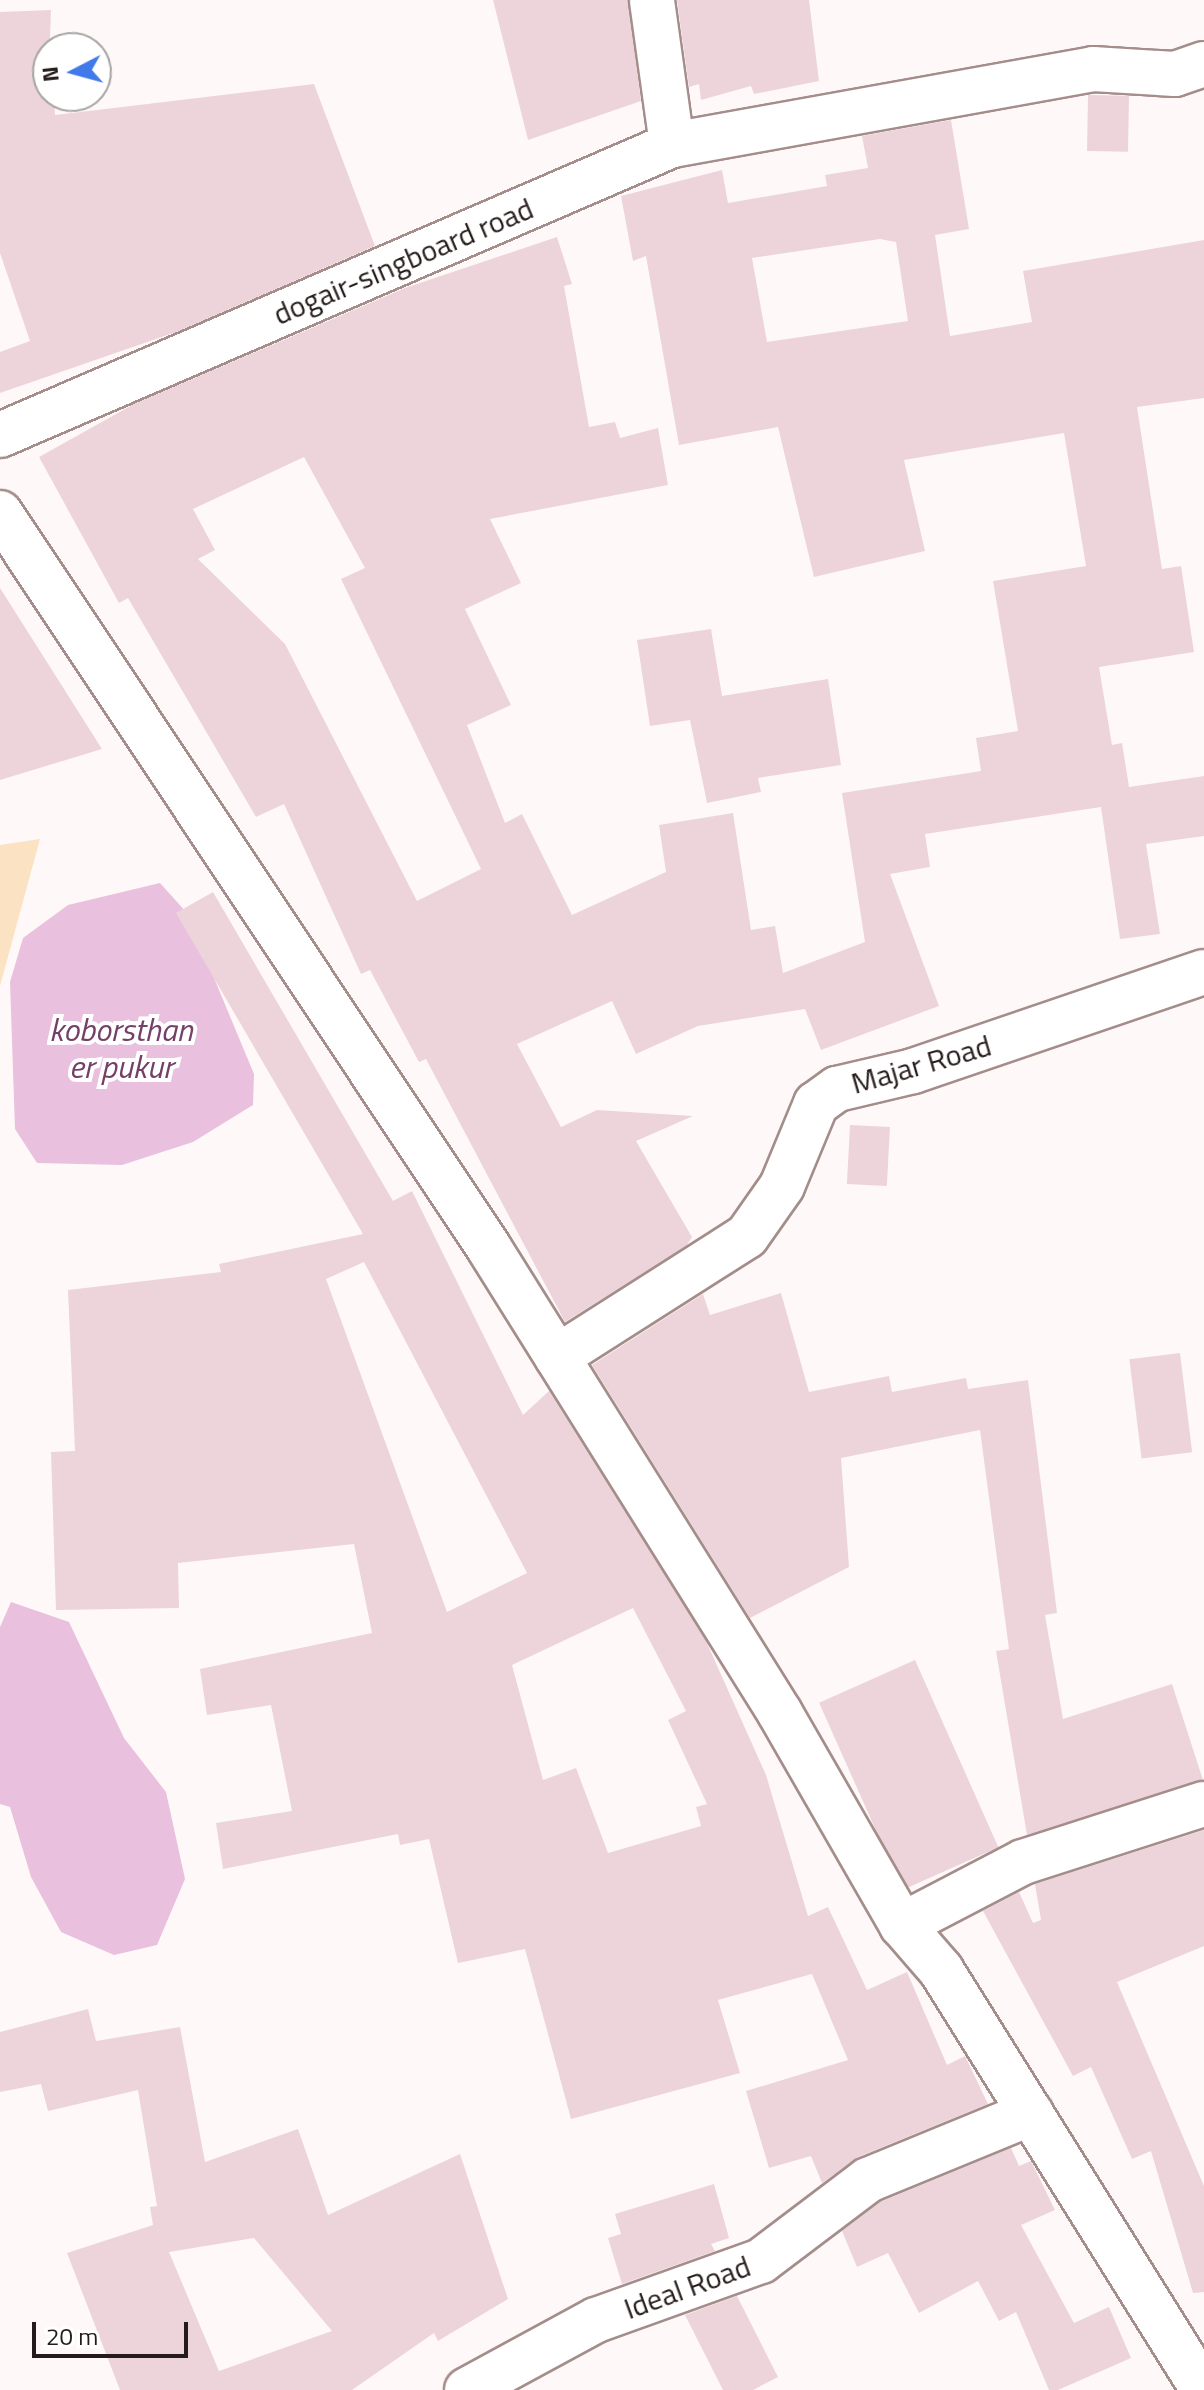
<!DOCTYPE html>
<html>
<head>
<meta charset="utf-8">
<style>
  body { margin:0 }
  #map { position:relative; width:1204px; height:2390px; overflow:hidden; background:#fef9f8; font-family:"Titillium Web",sans-serif }
  div>[style] { position:absolute }
  .green>* { inset:0; background:#fbe2c3 }
  .water>* { inset:0; background:#e9c0de }
  .building>* { inset:0; background:#ecd4da; transform-origin:0 0 }
  .roads { filter:drop-shadow(2px 0 #a48d8a) drop-shadow(-2px 0 #a48d8a) drop-shadow(0 2px #a48d8a) drop-shadow(0 -2px #a48d8a) }
  .minor>* { height:44px; margin:-22px; padding:0 22px; transform-origin:22px; border-radius:22px; background:#fff }
  span { translate:-50% -50%; white-space:nowrap; text-align:center; line-height:1.15; -webkit-text-stroke:8px #fff; paint-order:stroke }
  .street-label { font-size:30px; color:#241b1a }
  .water-label { font-size:32px; color:#744068; font-style:italic }
  .north { position:absolute; left:32px; top:32px; width:80px; height:80px; box-sizing:border-box; background:#fff; border:2px solid #a7a4a3; border-radius:50%; rotate:264deg; font-size:22px; font-weight:700; line-height:32px; text-align:center; color:#241b1a }
  .north::after { content:''; display:block; margin:auto; width:28px; height:36px; background:#4079e9; clip-path:polygon(50% 0,100% 100%,50% 72%,0 100%) }
  .scale { position:absolute; left:32px; top:2322px; width:156px; height:36px; box-sizing:border-box; border:4px solid #241b1a; border-top:0; padding-left:10px; font-size:24px; line-height:28px; white-space:nowrap; color:#241b1a; -webkit-text-stroke:6px #fff; paint-order:stroke }
</style>
</head>
<body>
<div id="map">
  <div class="green">
    <i style="clip-path:polygon(40px 839px,0 986px,0 845px)"></i>
  </div>
  <div class="water">
    <i style="clip-path:polygon(160px 883px,187px 913px,254px 1074px,253px 1105px,193px 1142px,122px 1165px,37px 1163px,15px 1129px,10px 982px,23px 938px,68px 905px)"></i>
    <i style="clip-path:polygon(11px 1602px,69px 1622px,124px 1738px,166px 1792px,185px 1879px,157px 1945px,114px 1955px,61px 1932px,31px 1877px,10px 1807px,0 1804px,0 1627px)"></i>
  </div>
  <div class="building">
    <i style="clip-path:polygon(493px 0,628px 0,641px 101px,528px 140px)"></i>
    <i style="clip-path:polygon(677px 0,809px 0,819px 81px,754px 94px,751px 86px,701px 100px,699px 84px,689px 87px)"></i>
    <i style="clip-path:polygon(51px 10px,48px 96px,54px 96px,55px 115px,314px 84px,375px 246px,179px 331px,0 393px,0 352px,30px 341px,0 253px,0 12px)"></i>
    <i style="left:1088px;top:95px;width:41px;height:56px;rotate:1deg"></i>
    <i style="clip-path:polygon(evenodd,951px 120px,969px 229px,935px 235px,950px 336px,1032px 322px,1023px 271px,1204px 240px,1204px 398px,1137px 407px,1162px 569px,1181px 566px,1194px 652px,1099px 667px,1112px 745px,1122px 743px,1129px 787px,1204px 776px,1204px 836px,1146px 844px,1160px 934px,1120px 939px,1101px 807px,925px 834px,930px 867px,890px 874px,939px 1006px,821px 1050px,805px 1009px,698px 1026px,636px 1054px,612px 1001px,517px 1044px,561px 1127px,597px 1110px,693px 1116px,636px 1141px,692px 1237px,687px 1245px,565px 1322px,426px 1059px,419px 1062px,370px 970px,361px 974px,284px 804px,256px 817px,128px 598px,119px 603px,39px 457px,134px 404px,405px 288px,557px 237px,572px 284px,564px 286px,589px 427px,615px 422px,620px 438px,658px 428px,668px 485px,490px 519px,521px 583px,465px 609px,511px 705px,467px 725px,505px 823px,522px 814px,572px 915px,666px 872px,659px 825px,733px 813px,751px 930px,775px 926px,783px 973px,865px 942px,842px 793px,981px 771px,976px 738px,1018px 731px,993px 581px,1086px 566px,1064px 433px,904px 460px,925px 551px,814px 577px,778px 427px,679px 445px,646px 256px,633px 261px,621px 196px,722px 170px,728px 203px,827px 186px,825px 175px,868px 168px,862px 136px,951px 120px,880px 239px,896px 242px,908px 321px,767px 342px,752px 258px,880px 239px,951px 120px,304px 457px,365px 568px,341px 579px,481px 869px,417px 901px,285px 644px,198px 559px,215px 550px,193px 509px,304px 457px)"></i>
    <i style="clip-path:polygon(0 588px,102px 749px,0 780px)"></i>
    <i style="clip-path:polygon(711px 629px,722px 696px,828px 679px,841px 765px,758px 778px,761px 792px,707px 803px,690px 720px,650px 726px,637px 640px)"></i>
    <i style="clip-path:polygon(evenodd,213px 892px,393px 1201px,412px 1191px,523px 1415px,549px 1391px,706px 1641px,766px 1775px,808px 1916px,828px 1907px,867px 1990px,907px 1972px,947px 2065px,965px 2056px,988px 2104px,858px 2157px,822px 2183px,811px 2156px,769px 2168px,746px 2091px,848px 2060px,812px 1974px,718px 2000px,740px 2073px,571px 2119px,525px 1949px,458px 1963px,429px 1839px,400px 1845px,398px 1834px,223px 1869px,216px 1823px,292px 1811px,271px 1705px,207px 1715px,200px 1669px,372px 1633px,354px 1544px,178px 1563px,179px 1608px,56px 1610px,51px 1452px,75px 1451px,68px 1290px,221px 1272px,219px 1264px,363px 1234px,176px 913px,213px 892px,364px 1262px,527px 1573px,447px 1612px,326px 1279px,364px 1262px,213px 892px,633px 1608px,686px 1711px,668px 1720px,707px 1804px,696px 1807px,701px 1826px,608px 1853px,576px 1768px,543px 1780px,512px 1665px,633px 1608px)"></i>
    <i style="left:850px;top:1125px;width:40px;height:59px;rotate:3deg"></i>
    <i style="clip-path:polygon(781px 1293px,809px 1392px,889px 1376px,892px 1392px,966px 1378px,968px 1389px,1028px 1380px,1057px 1613px,1045px 1615px,1063px 1719px,1172px 1684px,1203px 1780px,1027px 1835px,996px 1651px,1009px 1649px,980px 1430px,841px 1458px,849px 1567px,750px 1618px,592px 1365px,703px 1294px,710px 1315px)"></i>
    <i style="left:1180px;top:1353px;width:100px;height:51px;rotate:83deg"></i>
    <i style="left:915px;top:1660px;width:205px;height:105px;rotate:66deg"></i>
    <i style="clip-path:polygon(1204px 1830px,1204px 1946px,1117px 1982px,1204px 2186px,1204px 2292px,1193px 2293px,1151px 2151px,1132px 2159px,1091px 2067px,1073px 2076px,983px 1911px,1019px 1892px,1033px 1923px,1041px 1920px,1035px 1884px)"></i>
    <i style="clip-path:polygon(evenodd,88px 2009px,96px 2041px,180px 2027px,205px 2162px,298px 2129px,328px 2215px,460px 2154px,508px 2299px,438px 2341px,434px 2333px,352px 2390px,120px 2390px,67px 2253px,153px 2225px,150px 2207px,157px 2206px,138px 2090px,48px 2111px,41px 2084px,0 2092px,0 2032px,88px 2009px,254px 2238px,332px 2331px,219px 2371px,169px 2252px,254px 2238px)"></i>
    <i style="clip-path:polygon(1011px 2148px,1019px 2166px,1031px 2161px,1055px 2210px,1021px 2225px,1074px 2323px,1109px 2307px,1131px 2358px,1058px 2390px,1049px 2390px,1016px 2312px,999px 2321px,978px 2281px,919px 2313px,888px 2253px,857px 2267px,842px 2231px,880px 2202px)"></i>
    <i style="clip-path:polygon(714px 2184px,729px 2238px,711px 2244px,715px 2251px,622px 2284px,608px 2238px,621px 2234px,615px 2214px)"></i>
    <i style="clip-path:polygon(737px 2296px,778px 2377px,753px 2390px,723px 2390px,685px 2315px)"></i>
  </div>
  <div class="roads">
    <div class="minor">
      <i style="left:672px;top:145px;width:428px;rotate:-10.2deg"></i>
      <i style="left:1093px;top:69px;width:82px;rotate:3.5deg"></i>
      <i style="left:1175px;top:74px;width:31px;rotate:-19deg"></i>
      <i style="left:0;top:435px;width:732px;rotate:-23.34deg"></i>
      <i style="left:672px;top:145px;width:146px;rotate:-97.9deg"></i>
      <i style="left:0;top:513px;width:883px;rotate:56.36deg"></i>
      <i style="left:489px;top:1248px;width:549px;rotate:57.96deg"></i>
      <i style="left:780px;top:1713px;width:245px;rotate:60.1deg"></i>
      <i style="left:902px;top:1925px;width:60px;rotate:49.1deg"></i>
      <i style="left:941px;top:1970px;width:495px;rotate:58deg"></i>
      <i style="left:557px;top:1357px;width:225px;rotate:-32.5deg"></i>
      <i style="left:747px;top:1236px;width:61px;rotate:-55deg"></i>
      <i style="left:782px;top:1186px;width:89px;rotate:-67.5deg"></i>
      <i style="left:816px;top:1104px;width:26px;rotate:-36deg"></i>
      <i style="left:837px;top:1089px;width:78px;rotate:-13.3deg"></i>
      <i style="left:913px;top:1071px;width:307px;rotate:-18.8deg"></i>
      <i style="left:902px;top:1925px;width:136px;rotate:-27.5deg"></i>
      <i style="left:1023px;top:1862px;width:190px;rotate:-17.8deg"></i>
      <i style="left:467px;top:2390px;width:147px;rotate:-28.5deg"></i>
      <i style="left:596px;top:2320px;width:175px;rotate:-19.7deg"></i>
      <i style="left:761px;top:2261px;width:134px;rotate:-37.1deg"></i>
      <i style="left:868px;top:2180px;width:176px;rotate:-22.3deg"></i>
    </div>
  </div>
  <div class="street-label">
    <span style="left:403px;top:261px;rotate:-23deg">dogair-singboard road</span>
    <span style="left:921px;top:1064px;rotate:-16deg">Majar Road</span>
    <span style="left:687px;top:2287px;rotate:-20deg">Ideal Road</span>
  </div>
  <div class="water-label">
    <span style="left:121px;top:1048px">koborsthan<br>er pukur</span>
  </div>
  <div class="north">N</div>
  <div class="scale">20 m</div>
</div>
</body>
</html>
